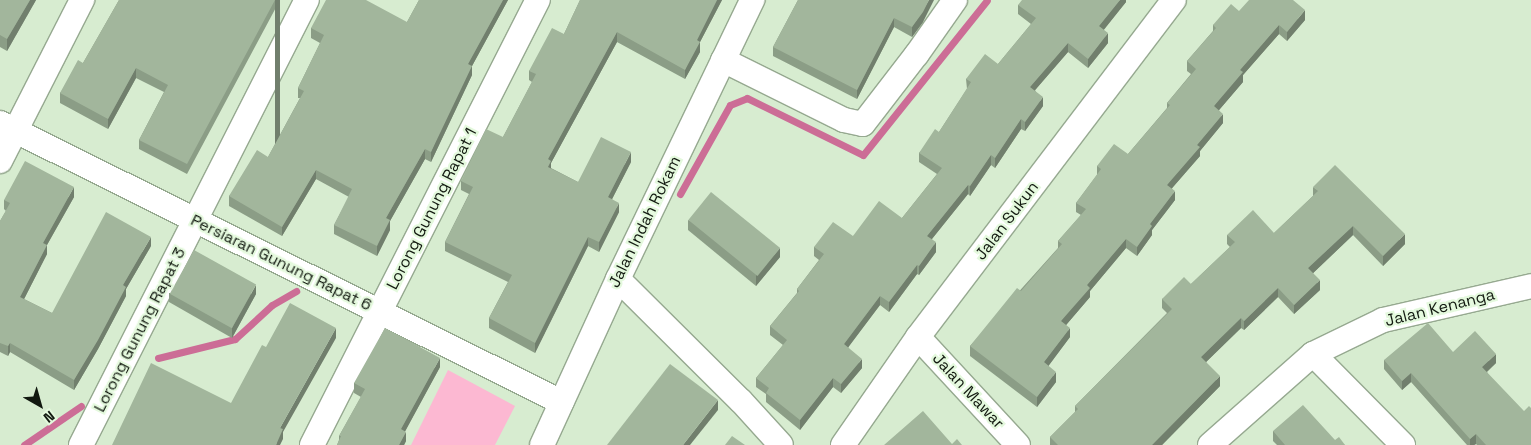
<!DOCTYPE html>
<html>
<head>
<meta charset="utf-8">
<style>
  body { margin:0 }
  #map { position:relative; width:1531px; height:445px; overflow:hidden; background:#d7ecd0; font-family:"Space Grotesk",sans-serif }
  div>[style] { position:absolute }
  .green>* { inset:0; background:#fcb8d2 }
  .stream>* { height:7px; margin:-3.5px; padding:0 3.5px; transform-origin:3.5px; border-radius:3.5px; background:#cc6d96 }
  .roads { filter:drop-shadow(1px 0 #96a990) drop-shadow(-1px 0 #96a990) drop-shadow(0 1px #96a990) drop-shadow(0 -1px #96a990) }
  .minor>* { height:24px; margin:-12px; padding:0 12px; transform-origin:12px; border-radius:12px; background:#fff }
  .wall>* { inset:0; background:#8b9d86 }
  .shaded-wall>* { inset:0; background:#717f6d; transform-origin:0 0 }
  .building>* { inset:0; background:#a2b69c; transform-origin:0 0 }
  span { translate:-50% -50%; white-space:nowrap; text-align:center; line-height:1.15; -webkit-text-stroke:4.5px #e4f9dd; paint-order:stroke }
  .street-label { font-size:16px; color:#121910 }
  .north { position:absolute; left:15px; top:380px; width:50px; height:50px; -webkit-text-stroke:4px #e4f9dd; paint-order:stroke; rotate:142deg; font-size:14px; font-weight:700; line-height:20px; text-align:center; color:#121910 }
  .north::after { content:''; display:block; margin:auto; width:18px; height:22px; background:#121910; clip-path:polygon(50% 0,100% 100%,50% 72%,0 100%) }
</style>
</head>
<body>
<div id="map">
  <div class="green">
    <i style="clip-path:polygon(448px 370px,515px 406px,495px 445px,411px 445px)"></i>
  </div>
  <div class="stream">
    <i style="left:680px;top:194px;width:102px;rotate:-60.7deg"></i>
    <i style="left:730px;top:105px;width:18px;rotate:-22deg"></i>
    <i style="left:747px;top:98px;width:129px;rotate:26.2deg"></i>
    <i style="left:863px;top:155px;width:198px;rotate:-51.3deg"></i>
    <i style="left:158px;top:358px;width:79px;rotate:-13.9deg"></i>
    <i style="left:235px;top:339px;width:50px;rotate:-42.6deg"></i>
    <i style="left:272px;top:305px;width:28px;rotate:-30deg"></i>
    <i style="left:24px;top:445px;width:69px;rotate:-34.4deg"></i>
  </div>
  <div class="roads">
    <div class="minor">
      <i style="left:723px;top:60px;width:135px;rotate:26.4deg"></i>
      <i style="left:844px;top:120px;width:19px;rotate:12deg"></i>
      <i style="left:863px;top:124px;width:88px;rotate:-52.4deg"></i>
      <i style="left:917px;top:54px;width:66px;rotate:-54.9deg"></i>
      <i style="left:0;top:123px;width:627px;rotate:26.44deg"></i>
      <i style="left:0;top:161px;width:181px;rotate:-63deg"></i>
      <i style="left:618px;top:279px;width:173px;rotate:44.8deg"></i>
      <i style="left:741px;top:401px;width:59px;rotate:47.7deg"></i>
      <i style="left:918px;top:337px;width:147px;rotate:47.2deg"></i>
      <i style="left:1313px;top:354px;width:128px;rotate:45.3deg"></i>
      <i style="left:81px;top:445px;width:499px;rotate:-63.1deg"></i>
      <i style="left:312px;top:445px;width:499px;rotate:-63.1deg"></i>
      <i style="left:542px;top:445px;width:183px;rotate:-65.4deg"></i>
      <i style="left:618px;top:279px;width:310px;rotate:-64.3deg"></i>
      <i style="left:843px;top:445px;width:131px;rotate:-55.2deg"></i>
      <i style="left:918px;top:337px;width:423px;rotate:-52.8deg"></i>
      <i style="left:1210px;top:445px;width:137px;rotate:-41.5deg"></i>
      <i style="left:1313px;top:354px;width:78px;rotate:-25.9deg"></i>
      <i style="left:1383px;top:320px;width:152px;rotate:-12.9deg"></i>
    </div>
  </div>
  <div class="wall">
    <i style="clip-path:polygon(0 0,36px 0,7px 51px,0 47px)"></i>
    <i style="clip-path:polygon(119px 0,280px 0,187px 174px,139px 149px,139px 140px,164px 92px,136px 78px,108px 129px,60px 103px,60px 93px,83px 63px)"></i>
    <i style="clip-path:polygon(419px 0,508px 0,472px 66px,472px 75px,431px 162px,425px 159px,390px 221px,390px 230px,377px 256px,334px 234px,334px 225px,349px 197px,316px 179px,282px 236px,229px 206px,229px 196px,268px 157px,300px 98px,298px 98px,298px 88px,320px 43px,311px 38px,311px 28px,407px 22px)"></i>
    <i style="clip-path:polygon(580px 0,722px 0,700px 42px,700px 52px,685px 79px,617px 42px,551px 163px,551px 168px,578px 182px,631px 162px,612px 199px,619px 212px,599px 252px,588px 246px,535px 353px,489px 328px,489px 318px,508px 282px,445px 251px,445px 242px,469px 194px,461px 190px,461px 181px,503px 137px,532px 82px,529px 80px,529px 71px,564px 34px)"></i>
    <i style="clip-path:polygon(798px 0,923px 22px,912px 37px,894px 27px,857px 99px,773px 56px,773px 47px)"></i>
    <i style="clip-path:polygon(1126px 0,1126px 2px,1103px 30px,1108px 43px,1088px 68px,1068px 52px,1035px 90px,1043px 106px,1025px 131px,1021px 129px,995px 168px,991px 165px,970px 196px,968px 194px,932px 239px,936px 252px,919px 275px,917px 274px,889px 312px,880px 305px,848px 347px,862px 368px,841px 393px,833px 387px,800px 430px,766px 402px,766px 394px,756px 387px,756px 378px,783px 345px,770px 335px,770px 326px,797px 293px,797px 289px,819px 260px,814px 256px,814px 247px,853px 236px,902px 218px,937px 174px,919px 162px,919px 153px,939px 132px,967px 89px,966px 79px,998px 64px,1031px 24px,1018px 14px,1018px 5px)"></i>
    <i style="clip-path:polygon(1239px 11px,1305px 20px,1287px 41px,1279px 34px,1243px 75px,1243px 82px,1219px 110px,1223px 123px,1200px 151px,1200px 156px,1172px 188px,1175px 200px,1152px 230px,1152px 235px,1137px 256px,1126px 248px,1090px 291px,1090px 297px,1066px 325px,1070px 337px,1048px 366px,1056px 382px,1037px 407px,970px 356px,970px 346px,1058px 248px,1058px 241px,1081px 215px,1076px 212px,1076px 203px,1097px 175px,1097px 166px,1128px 154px,1167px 108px,1167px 103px,1191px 74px,1187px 71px,1187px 61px,1213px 31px,1213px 25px)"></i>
    <i style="clip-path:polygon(1313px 187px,1405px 244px,1383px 266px,1353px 235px,1313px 273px,1320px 290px,1294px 314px,1278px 297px,1244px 330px,1241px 328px,1206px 362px,1220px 386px,1162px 445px,1050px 445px,1050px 437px,1075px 412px,1075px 406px,1167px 313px,1162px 308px,1162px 299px,1191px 284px,1230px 247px,1227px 244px,1227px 235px,1274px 233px,1313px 196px)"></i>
    <i style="clip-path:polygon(74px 197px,47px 245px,47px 254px,24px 299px,52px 313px,151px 246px,126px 289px,126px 296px,98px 349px,74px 390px,10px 352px,8px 356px,0 352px,0 221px,6px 211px,4px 209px,4px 200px)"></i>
    <i style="clip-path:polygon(688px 220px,780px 257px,756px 286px,688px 230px)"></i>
    <i style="clip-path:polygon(169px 293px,256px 294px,232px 338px,169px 302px)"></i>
    <i style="clip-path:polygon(1453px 352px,1496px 363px,1487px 372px,1531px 445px,1477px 445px,1476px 444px,1474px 445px,1467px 445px,1411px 382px,1402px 390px,1384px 369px,1384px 360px)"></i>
    <i style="clip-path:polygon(440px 367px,405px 431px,406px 441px,404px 445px,337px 445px,339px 440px,339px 436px,361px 397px,354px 393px,354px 383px)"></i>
    <i style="clip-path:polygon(1273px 431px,1335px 440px,1345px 445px,1277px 445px,1273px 441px)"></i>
  </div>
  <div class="shaded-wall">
    <i style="clip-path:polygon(30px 0,36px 0,7px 51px,7px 39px)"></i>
    <i style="left:275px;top:0;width:5px;height:186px"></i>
    <i style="clip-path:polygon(503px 0,508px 0,472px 66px,472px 75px,431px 162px,431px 152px,468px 64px)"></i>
    <i style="clip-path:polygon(717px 0,722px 0,700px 42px,700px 52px,685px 79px,685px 70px,697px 40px)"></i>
    <i style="clip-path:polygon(929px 0,934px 0,923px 22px,912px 37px,912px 27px)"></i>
    <i style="clip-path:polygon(1120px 0,1126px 0,1126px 2px,1099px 36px,1099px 26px)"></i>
    <i style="clip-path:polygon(1305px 10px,1305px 20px,1287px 41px,1287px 32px)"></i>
    <i style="clip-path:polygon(894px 18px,894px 27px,857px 99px,857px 90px)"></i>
    <i style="clip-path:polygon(1279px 25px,1279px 34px,1243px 75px,1243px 82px,1214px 116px,1214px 106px,1240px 70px)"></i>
    <i style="clip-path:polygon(617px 32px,617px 42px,551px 163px,551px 170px,548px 176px,548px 159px)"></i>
    <i style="clip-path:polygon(1108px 33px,1108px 43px,1088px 68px,1088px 59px)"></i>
    <i style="clip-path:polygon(1068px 43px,1068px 52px,1030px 96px,1030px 87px)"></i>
    <i style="clip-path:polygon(136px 68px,136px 78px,108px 129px,108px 119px)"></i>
    <i style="clip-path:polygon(1043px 97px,1043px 106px,1025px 131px,1025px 122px)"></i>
    <i style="clip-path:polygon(1223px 114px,1223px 123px,1200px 151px,1200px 156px,1167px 194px,1167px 185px,1197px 145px)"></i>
    <i style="clip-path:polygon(1021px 119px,1021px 129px,995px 168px,995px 158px)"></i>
    <i style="clip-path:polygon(425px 149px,425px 159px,390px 221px,390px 230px,377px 256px,377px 246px,386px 218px)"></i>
    <i style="clip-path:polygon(631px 152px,631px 162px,608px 207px,608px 197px)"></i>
    <i style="clip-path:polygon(991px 155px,991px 165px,970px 196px,970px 186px)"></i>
    <i style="clip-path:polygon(316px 170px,316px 179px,282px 236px,282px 227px)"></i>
    <i style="clip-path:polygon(968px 185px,968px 194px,927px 245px,927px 236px)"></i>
    <i style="clip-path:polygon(74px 187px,74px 197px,43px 252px,43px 243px)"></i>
    <i style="clip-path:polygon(1175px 191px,1175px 200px,1152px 230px,1152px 235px,1137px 256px,1137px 247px,1150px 224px)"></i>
    <i style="clip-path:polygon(619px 203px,619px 212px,599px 252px,599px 242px)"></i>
    <i style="clip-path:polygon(1353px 226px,1353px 235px,1308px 278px,1308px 268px)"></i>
    <i style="clip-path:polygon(1405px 234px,1405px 244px,1383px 266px,1383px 256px)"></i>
    <i style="clip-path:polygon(151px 237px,151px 246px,126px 289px,126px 296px,98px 349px,74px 390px,74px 380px,123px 285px)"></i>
    <i style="clip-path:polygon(588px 237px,588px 246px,535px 353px,535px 343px)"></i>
    <i style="clip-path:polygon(1126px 239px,1126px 248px,1090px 291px,1090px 297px,1061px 331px,1061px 321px,1087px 285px)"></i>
    <i style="clip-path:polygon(936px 242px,936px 252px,919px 275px,919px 266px)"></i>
    <i style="clip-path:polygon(47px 245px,47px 254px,20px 307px,20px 297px)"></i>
    <i style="clip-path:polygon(780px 248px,780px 257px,756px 286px,756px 276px)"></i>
    <i style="clip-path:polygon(917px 265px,917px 274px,889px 312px,889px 302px)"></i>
    <i style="clip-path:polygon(1320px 280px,1320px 290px,1294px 314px,1294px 305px)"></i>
    <i style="clip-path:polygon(256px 285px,256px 294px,232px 338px,232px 328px)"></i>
    <i style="clip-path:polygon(1278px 288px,1278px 297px,1244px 330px,1244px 321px)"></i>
    <i style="clip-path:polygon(880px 296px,880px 305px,844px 353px,844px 344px)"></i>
    <i style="clip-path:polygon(1241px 318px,1241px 328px,1201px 367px,1201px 357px)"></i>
    <i style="clip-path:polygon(336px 328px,336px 338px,283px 432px,283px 439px,280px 445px,276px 445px,280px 428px)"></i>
    <i style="clip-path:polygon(1070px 328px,1070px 337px,1044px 372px,1044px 362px)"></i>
    <i style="clip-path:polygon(10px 343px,10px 352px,8px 356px,8px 346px)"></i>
    <i style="clip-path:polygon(1496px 354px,1496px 363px,1482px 376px,1482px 367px)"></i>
    <i style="clip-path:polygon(440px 358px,440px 367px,401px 439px,401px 429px)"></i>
    <i style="clip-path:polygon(862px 359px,862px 368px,841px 393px,841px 384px)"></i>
    <i style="clip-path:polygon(1056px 372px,1056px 382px,1037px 407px,1037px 397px)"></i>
    <i style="clip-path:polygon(1411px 373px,1411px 382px,1402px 390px,1402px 381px)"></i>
    <i style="clip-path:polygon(1220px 376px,1220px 386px,1162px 445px,1152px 445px)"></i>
    <i style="clip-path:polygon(833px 378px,833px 387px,800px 430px,800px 420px)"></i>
    <i style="clip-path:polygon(718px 400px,718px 410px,690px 445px,683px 445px)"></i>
    <i style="clip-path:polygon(406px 432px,406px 441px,404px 445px,399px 445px)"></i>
    <i style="clip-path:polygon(1476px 434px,1476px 444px,1474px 445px,1470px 445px,1470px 439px)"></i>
  </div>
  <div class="building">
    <i style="clip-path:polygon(0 0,30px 0,7px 39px,0 35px)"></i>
    <i style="clip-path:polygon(119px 0,275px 0,187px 164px,139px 140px,168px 85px,136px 68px,108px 119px,60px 93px,78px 60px,83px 63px)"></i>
    <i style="clip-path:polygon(326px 0,366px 0,407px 22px,419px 0,503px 0,468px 64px,472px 66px,431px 152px,425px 149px,386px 218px,390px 220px,377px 246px,334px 225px,352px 189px,316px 170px,282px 227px,229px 196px,257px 150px,268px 157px,304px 91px,298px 88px,324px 35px,311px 28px)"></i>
    <i style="clip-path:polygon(580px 0,717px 0,697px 40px,700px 42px,685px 70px,617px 32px,548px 159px,551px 161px,548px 167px,578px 182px,601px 137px,631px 152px,608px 197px,619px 203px,599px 242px,588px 237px,535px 343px,489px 318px,512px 275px,445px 242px,473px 187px,461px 181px,486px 129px,503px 137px,536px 74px,529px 71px,552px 28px,564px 34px)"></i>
    <i style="clip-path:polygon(798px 0,929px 0,923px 12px,912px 27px,894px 18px,857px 90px,773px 47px)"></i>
    <i style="clip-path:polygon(1022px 0,1120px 0,1099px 26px,1108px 33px,1088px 59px,1068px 43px,1030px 87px,1043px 97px,1025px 122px,1021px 119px,995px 158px,991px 155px,970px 186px,968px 185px,927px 236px,936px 242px,919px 266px,917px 265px,889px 302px,880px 296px,844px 344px,862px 359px,841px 384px,833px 378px,800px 420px,766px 393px,769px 388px,756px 378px,787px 340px,770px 326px,799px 291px,797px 289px,824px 254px,814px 247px,833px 222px,853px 236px,879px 201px,902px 218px,942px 168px,919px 153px,935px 129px,939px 132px,971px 82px,966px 79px,985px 54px,998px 64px,1036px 18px,1018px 5px)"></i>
    <i style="clip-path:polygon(1249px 0,1293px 0,1305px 10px,1287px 32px,1279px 25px,1240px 70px,1243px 72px,1214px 106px,1223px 114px,1197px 145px,1200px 147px,1167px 185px,1175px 191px,1150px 224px,1152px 226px,1137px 247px,1126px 239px,1087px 285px,1090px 288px,1061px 321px,1070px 328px,1044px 362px,1056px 372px,1037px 397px,970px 346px,1017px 288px,1021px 291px,1062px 244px,1058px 241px,1086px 209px,1076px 203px,1101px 169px,1097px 166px,1114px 144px,1128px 154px,1170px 105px,1167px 103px,1196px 69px,1187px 61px,1216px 28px,1213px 25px,1231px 4px,1239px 11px)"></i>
    <i style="clip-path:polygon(25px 161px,74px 187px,43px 243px,47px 245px,20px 297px,52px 313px,106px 212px,151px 237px,123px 285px,126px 287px,98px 340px,74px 380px,10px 343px,8px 346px,0 343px,0 221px,10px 203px,4px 200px)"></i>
    <i style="clip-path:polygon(1335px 165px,1405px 234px,1383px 256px,1353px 226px,1308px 268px,1320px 280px,1294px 305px,1278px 288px,1244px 321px,1241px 318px,1201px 357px,1220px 376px,1152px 445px,1058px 445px,1050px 437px,1078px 409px,1075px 406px,1172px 309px,1162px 299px,1184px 277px,1191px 284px,1235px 242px,1227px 235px,1253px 210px,1274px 233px,1318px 191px,1313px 187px)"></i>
    <i style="left:711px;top:192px;width:89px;height:36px;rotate:39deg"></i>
    <i style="left:194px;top:250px;width:71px;height:50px;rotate:29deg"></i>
    <i style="clip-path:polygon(290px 303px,336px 328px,280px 428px,283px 429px,276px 445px,112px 445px,151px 363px,231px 403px,262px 345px,266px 347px)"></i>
    <i style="clip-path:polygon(1428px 323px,1453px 352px,1475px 331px,1496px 354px,1482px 367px,1524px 411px,1529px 406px,1531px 408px,1531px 445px,1486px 445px,1476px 434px,1470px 439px,1411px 373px,1402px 381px,1384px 360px)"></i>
    <i style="clip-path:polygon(385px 328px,440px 358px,401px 429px,406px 432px,399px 445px,337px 445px,341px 436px,339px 436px,365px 389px,354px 383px)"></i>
    <i style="clip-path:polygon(670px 364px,718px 400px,683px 445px,607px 445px)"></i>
    <i style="clip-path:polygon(1303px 405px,1335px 440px,1339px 437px,1345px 445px,1285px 445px,1273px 431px)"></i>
    <i style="clip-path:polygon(923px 411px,952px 444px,957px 439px,962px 445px,884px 445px)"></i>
    <i style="clip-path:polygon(732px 436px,745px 445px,725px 445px)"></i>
  </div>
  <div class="street-label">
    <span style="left:432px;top:209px;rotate:-63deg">Lorong Gunung Rapat 1</span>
    <span style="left:1007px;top:221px;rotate:-53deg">Jalan Sukun</span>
    <span style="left:645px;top:222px;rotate:-64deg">Jalan Indah Rokam</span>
    <span style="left:281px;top:263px;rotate:26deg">Persiaran Gunung Rapat 6</span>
    <span style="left:1440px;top:308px;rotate:-14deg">Jalan Kenanga</span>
    <span style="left:140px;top:330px;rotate:-63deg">Lorong Gunung Rapat 3</span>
    <span style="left:968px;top:391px;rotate:47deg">Jalan Mawar</span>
  </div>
  <div class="north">N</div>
</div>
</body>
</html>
